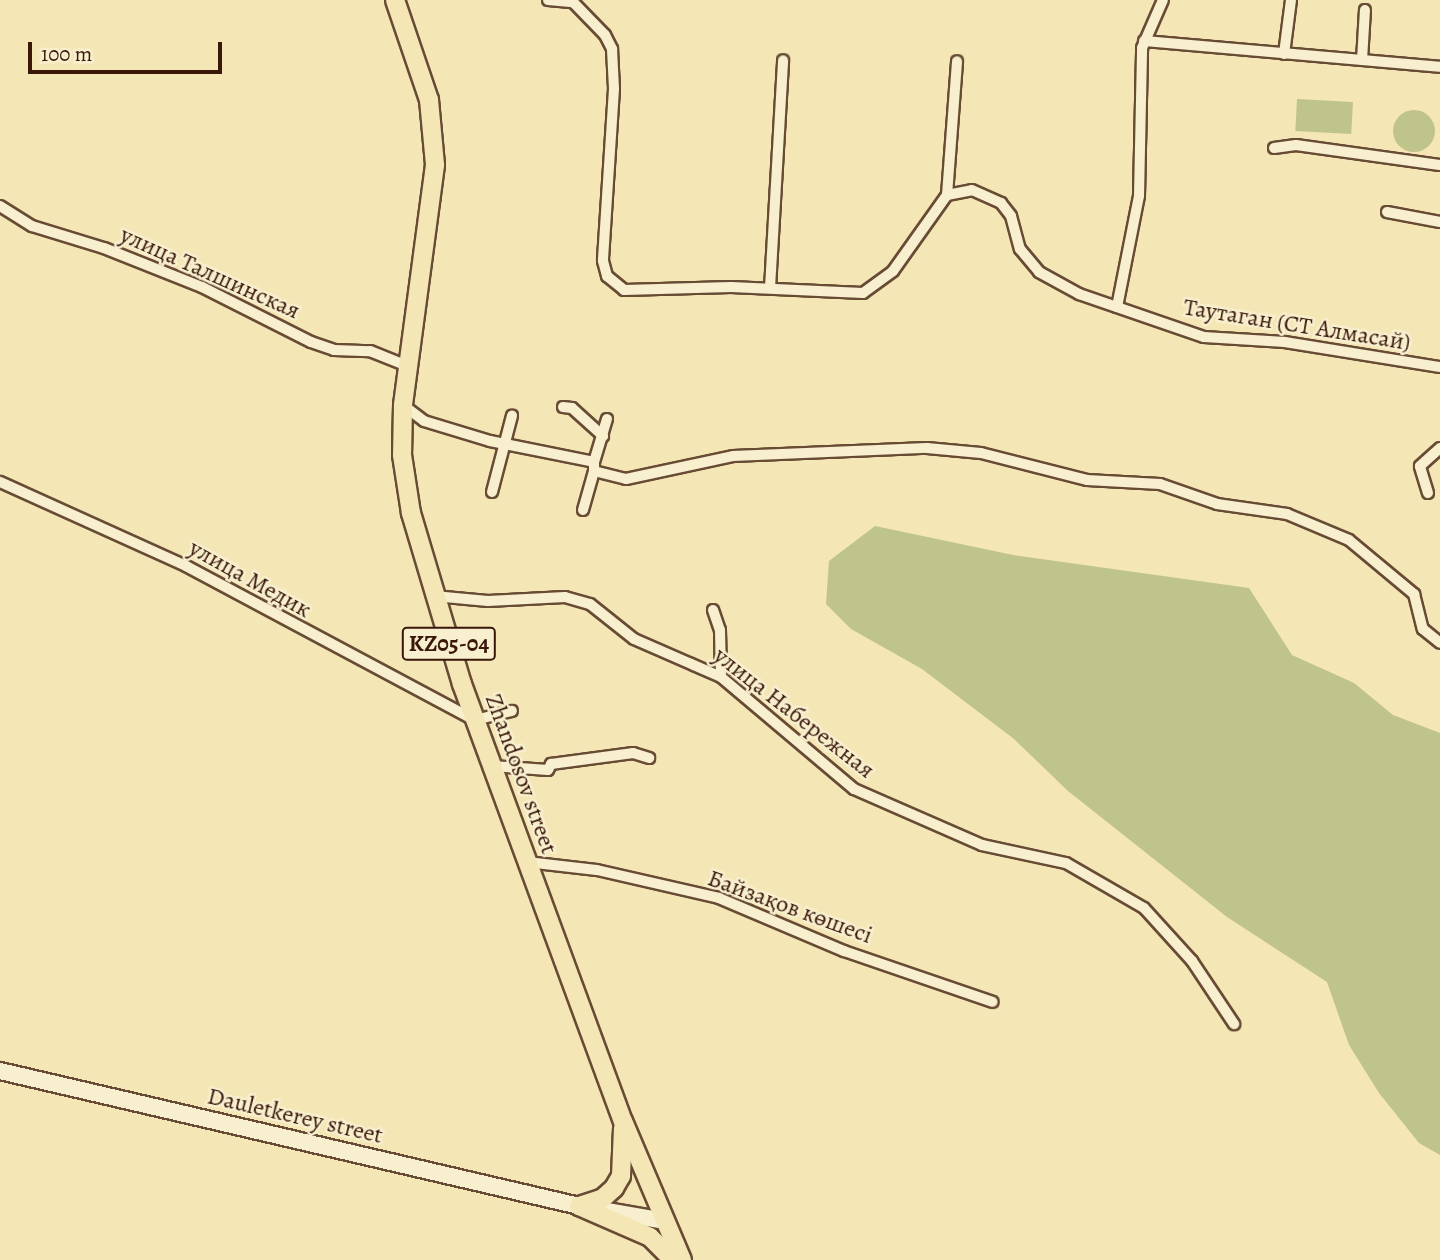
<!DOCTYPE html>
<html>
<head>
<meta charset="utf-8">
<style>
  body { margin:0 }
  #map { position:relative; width:1440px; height:1260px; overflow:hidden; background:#f4e6b5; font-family:Alegreya,serif }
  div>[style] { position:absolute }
  .green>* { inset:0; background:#bfc48b; transform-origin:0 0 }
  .round { border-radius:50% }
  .roads { filter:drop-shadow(2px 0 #684b34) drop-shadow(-2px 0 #684b34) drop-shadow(0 2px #684b34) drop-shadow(0 -2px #684b34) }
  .minor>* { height:10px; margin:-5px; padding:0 5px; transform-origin:5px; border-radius:5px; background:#f8efcf }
  .secondary>* { height:16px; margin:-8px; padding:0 8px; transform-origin:8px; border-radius:8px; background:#f8efcf }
  .primary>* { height:18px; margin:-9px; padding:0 9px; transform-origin:9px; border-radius:9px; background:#f4e6b5 }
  span { translate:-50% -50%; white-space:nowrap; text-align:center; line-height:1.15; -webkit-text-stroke:5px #f8efcf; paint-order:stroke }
  .shield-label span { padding:2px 5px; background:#f8efcf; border:2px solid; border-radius:5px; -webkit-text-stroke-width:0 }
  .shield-label { font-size:23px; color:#391709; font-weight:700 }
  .street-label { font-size:24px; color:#391709 }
  .scale { position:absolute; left:28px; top:42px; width:194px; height:32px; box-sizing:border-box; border:4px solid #391709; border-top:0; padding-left:9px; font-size:21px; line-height:24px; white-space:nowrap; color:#391709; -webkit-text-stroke:5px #f8efcf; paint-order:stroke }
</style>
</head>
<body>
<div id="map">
  <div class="green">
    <i style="left:1297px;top:99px;width:56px;height:32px;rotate:3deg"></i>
    <i class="round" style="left:1393px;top:110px;width:42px;height:42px"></i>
    <i style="clip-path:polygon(875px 526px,1013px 555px,1249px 588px,1292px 655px,1354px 683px,1393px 715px,1440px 733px,1440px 1155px,1419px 1143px,1379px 1093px,1349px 1045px,1327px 982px,1227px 917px,1068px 791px,1014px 739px,922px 669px,851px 629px,826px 604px,829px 561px)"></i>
  </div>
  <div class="roads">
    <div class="minor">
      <i style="left:548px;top:0;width:25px;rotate:5deg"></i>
      <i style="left:573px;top:2px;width:46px;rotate:45.9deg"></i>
      <i style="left:605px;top:35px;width:16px;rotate:63deg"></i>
      <i style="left:612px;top:49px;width:40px;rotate:87.1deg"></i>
      <i style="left:614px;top:89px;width:172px;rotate:93.7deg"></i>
      <i style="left:603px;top:261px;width:16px;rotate:75deg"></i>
      <i style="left:607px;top:276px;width:22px;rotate:39deg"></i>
      <i style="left:624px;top:290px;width:107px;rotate:-1.6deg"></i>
      <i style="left:731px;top:287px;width:132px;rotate:2.6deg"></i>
      <i style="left:863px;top:293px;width:37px;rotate:-36deg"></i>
      <i style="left:893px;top:271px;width:93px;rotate:-54.6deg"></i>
      <i style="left:947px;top:195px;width:25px;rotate:-11deg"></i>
      <i style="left:972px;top:190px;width:32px;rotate:24deg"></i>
      <i style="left:1001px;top:203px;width:16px;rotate:52deg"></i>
      <i style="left:1011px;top:216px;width:34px;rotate:75deg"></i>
      <i style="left:1020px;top:249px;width:30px;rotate:50deg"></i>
      <i style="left:1039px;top:272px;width:46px;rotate:28.8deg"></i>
      <i style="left:1079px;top:294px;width:132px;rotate:19deg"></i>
      <i style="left:1204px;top:337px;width:81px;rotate:3.5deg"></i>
      <i style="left:1285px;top:342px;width:157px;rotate:9.2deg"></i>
      <i style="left:1144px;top:41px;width:297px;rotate:5deg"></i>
      <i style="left:1284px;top:54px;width:54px;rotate:-82.6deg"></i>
      <i style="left:1362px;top:60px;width:50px;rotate:-86.6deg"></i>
      <i style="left:1274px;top:148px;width:22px;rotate:-8deg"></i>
      <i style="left:1296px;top:145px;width:145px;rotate:7.9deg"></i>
      <i style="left:947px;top:195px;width:134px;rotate:-85.7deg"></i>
      <i style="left:0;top:206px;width:38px;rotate:32deg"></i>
      <i style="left:32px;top:226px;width:75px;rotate:17deg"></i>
      <i style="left:104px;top:248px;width:105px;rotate:21.7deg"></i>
      <i style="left:202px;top:287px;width:122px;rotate:26.8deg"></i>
      <i style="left:311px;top:342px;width:24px;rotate:19deg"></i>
      <i style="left:334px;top:350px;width:36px;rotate:2deg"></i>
      <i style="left:370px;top:351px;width:40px;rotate:22deg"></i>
      <i style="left:1387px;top:212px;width:54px;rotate:10.7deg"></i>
      <i style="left:770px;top:288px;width:228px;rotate:-86.7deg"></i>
      <i style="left:1117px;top:307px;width:113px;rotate:-78.8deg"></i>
      <i style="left:1139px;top:196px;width:148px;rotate:-88.8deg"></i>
      <i style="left:1142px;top:48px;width:52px;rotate:-66.4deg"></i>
      <i style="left:403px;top:405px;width:26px;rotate:37deg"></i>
      <i style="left:424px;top:421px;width:69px;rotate:16.9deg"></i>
      <i style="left:490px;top:441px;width:106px;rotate:11.4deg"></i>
      <i style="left:594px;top:462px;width:9px;rotate:90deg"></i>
      <i style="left:594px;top:471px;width:33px;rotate:14deg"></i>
      <i style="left:626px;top:479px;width:109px;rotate:-12.1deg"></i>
      <i style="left:733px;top:456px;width:194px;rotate:-2.4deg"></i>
      <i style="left:927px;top:448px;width:54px;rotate:5.3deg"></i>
      <i style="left:981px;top:453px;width:109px;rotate:14.3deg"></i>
      <i style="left:1087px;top:480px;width:73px;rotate:3.1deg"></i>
      <i style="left:1160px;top:484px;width:60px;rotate:19.3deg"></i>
      <i style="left:1217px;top:504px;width:71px;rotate:8.1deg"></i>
      <i style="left:1287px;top:514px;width:67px;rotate:22.8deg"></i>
      <i style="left:1349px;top:540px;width:85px;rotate:39.7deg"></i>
      <i style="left:1414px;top:594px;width:36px;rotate:76deg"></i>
      <i style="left:1423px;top:629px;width:22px;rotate:39deg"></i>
      <i style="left:563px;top:407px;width:9px;rotate:6deg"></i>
      <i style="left:572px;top:408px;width:42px;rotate:42.1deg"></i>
      <i style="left:594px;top:462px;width:45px;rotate:-73.2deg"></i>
      <i style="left:0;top:482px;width:204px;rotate:24.3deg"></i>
      <i style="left:186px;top:566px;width:327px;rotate:28.1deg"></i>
      <i style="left:475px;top:720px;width:38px;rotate:-14deg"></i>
      <i style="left:492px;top:492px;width:79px;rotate:-75.3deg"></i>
      <i style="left:1428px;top:493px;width:28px;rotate:-107deg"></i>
      <i style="left:1420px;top:466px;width:27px;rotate:-42deg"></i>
      <i style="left:583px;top:510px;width:41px;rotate:-74.2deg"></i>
      <i style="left:434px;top:596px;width:54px;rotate:5.3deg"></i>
      <i style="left:488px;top:601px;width:77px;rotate:-3deg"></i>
      <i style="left:565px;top:597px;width:26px;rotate:16deg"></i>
      <i style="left:590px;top:604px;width:56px;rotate:38.5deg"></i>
      <i style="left:634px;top:639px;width:95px;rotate:23.6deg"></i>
      <i style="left:721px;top:677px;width:174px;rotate:40.1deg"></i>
      <i style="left:854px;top:789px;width:140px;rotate:23.6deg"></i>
      <i style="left:982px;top:845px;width:86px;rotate:12.1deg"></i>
      <i style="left:1066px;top:863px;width:90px;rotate:30deg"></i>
      <i style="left:1144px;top:908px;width:72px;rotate:47.8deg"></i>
      <i style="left:1192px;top:961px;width:76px;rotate:56.3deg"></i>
      <i style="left:713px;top:610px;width:21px;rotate:71deg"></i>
      <i style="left:720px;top:630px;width:47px;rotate:88.8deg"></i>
      <i style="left:492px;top:766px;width:56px;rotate:4.1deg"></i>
      <i style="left:548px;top:770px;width:7px;rotate:-63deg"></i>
      <i style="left:551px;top:764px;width:83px;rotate:-7.6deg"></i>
      <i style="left:633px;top:753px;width:17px;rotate:17deg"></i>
      <i style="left:527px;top:862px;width:70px;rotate:6.5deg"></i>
      <i style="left:597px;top:870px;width:125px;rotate:12.9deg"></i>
      <i style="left:719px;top:898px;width:136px;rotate:23deg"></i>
      <i style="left:844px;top:951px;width:157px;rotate:18.9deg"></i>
    </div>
    <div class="secondary">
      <i style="left:0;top:1071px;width:595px;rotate:13.12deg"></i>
      <i style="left:579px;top:1206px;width:87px;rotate:9.9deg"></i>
    </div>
    <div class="primary">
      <i style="left:395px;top:0;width:106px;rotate:71.2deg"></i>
      <i style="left:429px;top:100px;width:65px;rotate:84.7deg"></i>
      <i style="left:435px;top:165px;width:242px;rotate:97.6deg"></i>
      <i style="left:403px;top:405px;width:50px;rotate:91.1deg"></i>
      <i style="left:402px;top:455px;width:59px;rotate:81.2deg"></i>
      <i style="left:411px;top:513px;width:178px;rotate:73.4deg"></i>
      <i style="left:462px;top:684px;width:466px;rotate:69.8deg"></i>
      <i style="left:623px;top:1121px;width:151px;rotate:67deg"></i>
      <i style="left:579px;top:1206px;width:77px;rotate:23.6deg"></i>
      <i style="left:650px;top:1237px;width:33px;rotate:45deg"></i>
      <i style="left:579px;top:1206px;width:25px;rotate:-18deg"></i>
      <i style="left:603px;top:1198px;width:15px;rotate:-42deg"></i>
      <i style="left:614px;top:1188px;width:14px;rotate:-60deg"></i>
      <i style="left:621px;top:1176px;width:48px;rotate:-87.6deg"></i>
    </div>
  </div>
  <div class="shield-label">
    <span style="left:449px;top:644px">KZ05-04</span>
  </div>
  <div class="street-label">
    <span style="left:210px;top:273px;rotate:24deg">улица Талшинская</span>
    <span style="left:1297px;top:325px;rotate:9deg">Таутаган (СТ Алмасай)</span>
    <span style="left:250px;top:579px;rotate:29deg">улица Медик</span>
    <span style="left:794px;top:713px;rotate:38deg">улица Набережная</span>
    <span style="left:521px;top:774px;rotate:70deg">Zhandosov street</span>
    <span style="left:790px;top:907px;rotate:20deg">Байзақов көшесі</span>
    <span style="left:295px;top:1116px;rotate:13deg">Dauletkerey street</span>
  </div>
  <div class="scale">100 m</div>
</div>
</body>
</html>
